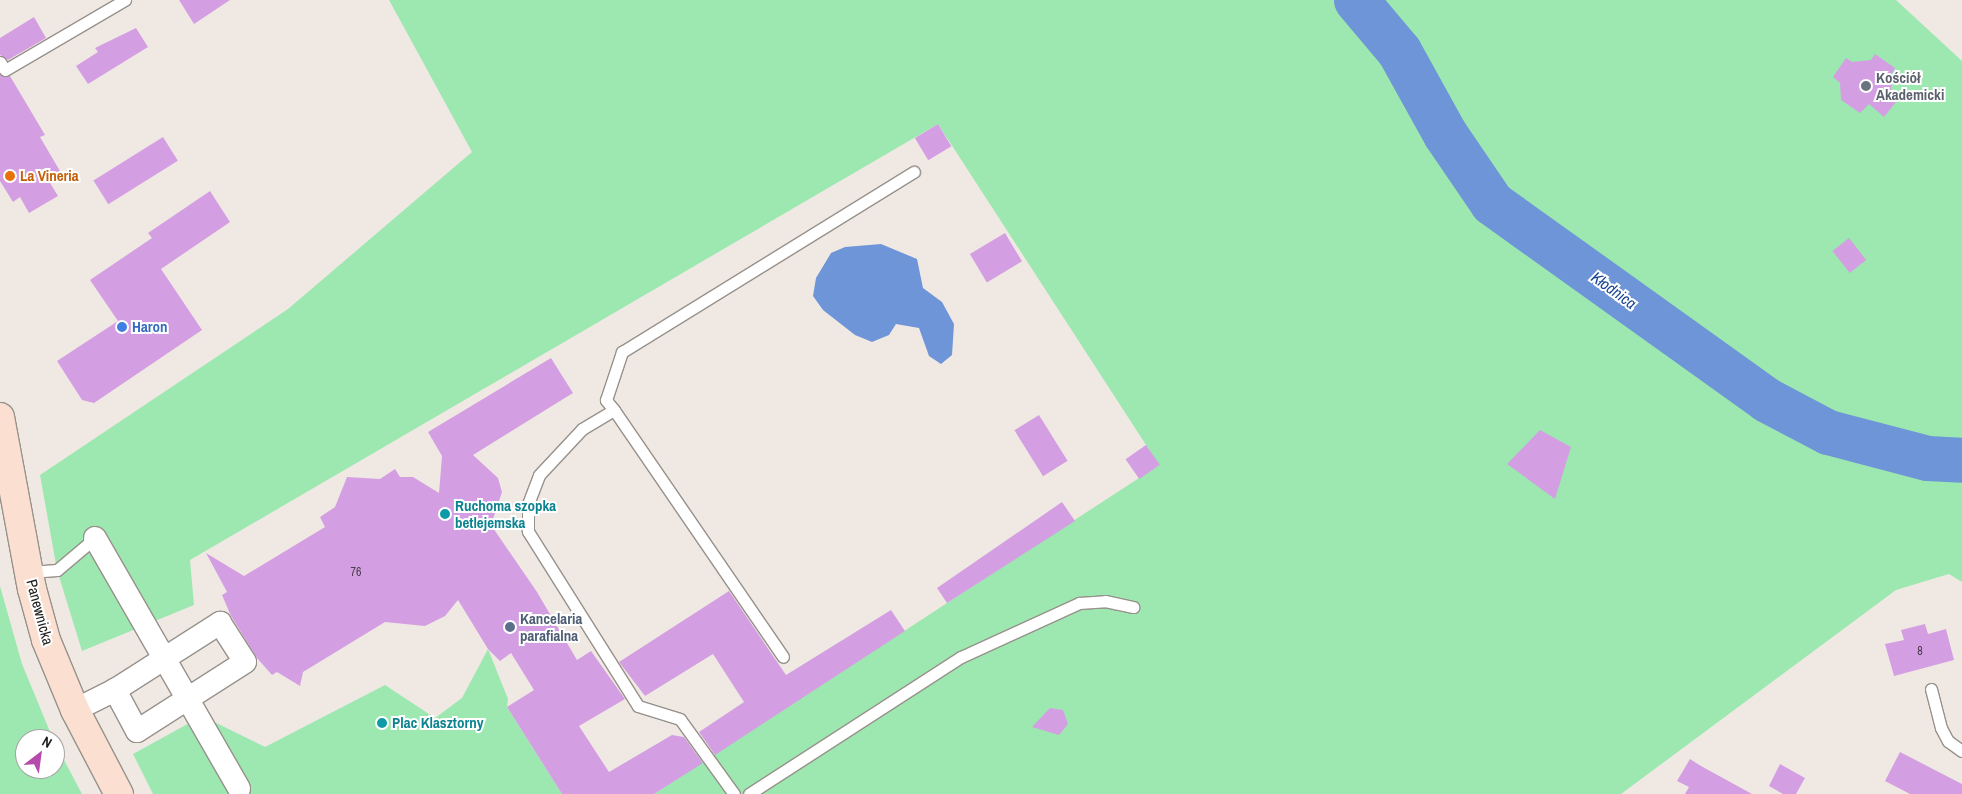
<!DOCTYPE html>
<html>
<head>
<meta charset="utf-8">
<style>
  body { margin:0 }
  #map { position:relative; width:1962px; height:794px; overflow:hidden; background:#f0e9e3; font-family:"Archivo Narrow",sans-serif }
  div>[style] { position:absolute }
  .green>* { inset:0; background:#9ce8b0 }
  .water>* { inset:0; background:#6e95d8 }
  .river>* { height:45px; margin:-22.5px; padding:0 22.5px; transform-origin:22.5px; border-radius:22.5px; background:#6e95d8 }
  .building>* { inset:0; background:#d49fe2; transform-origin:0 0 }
  .roads { filter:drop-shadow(1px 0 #97918b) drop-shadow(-1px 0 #97918b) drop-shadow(0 1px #97918b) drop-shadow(0 -1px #97918b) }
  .lane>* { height:11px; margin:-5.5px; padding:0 5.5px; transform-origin:5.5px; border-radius:5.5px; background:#fff }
  .street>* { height:22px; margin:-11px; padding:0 11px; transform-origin:11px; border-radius:11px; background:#fff }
  .secondary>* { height:28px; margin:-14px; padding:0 14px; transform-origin:14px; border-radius:14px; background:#fbe0d1 }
  .dots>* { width:14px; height:14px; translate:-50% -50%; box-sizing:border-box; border:2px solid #fff; border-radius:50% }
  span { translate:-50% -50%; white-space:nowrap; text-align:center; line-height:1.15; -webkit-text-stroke:4px #fff; paint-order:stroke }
  .number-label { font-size:12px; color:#4c3d4c }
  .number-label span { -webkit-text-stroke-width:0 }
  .worship-label { font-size:15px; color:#5b616d; font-weight:700 }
  .left { translate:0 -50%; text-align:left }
  .food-label { font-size:15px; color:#c56008; font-weight:700 }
  .shop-label { font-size:15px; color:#366cbe; font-weight:700 }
  .culture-label { font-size:15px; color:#0d838f; font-weight:700 }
  .street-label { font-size:15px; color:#1e1c1a }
  .service-label { font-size:15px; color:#4e5e75; font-weight:700 }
  .water-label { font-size:16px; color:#194594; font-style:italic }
  .north { position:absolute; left:15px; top:729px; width:50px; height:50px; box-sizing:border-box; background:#fff; border:1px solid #a5a4a3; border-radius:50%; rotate:30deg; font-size:14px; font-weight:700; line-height:20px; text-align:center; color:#1e1c1a }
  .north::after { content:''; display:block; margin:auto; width:18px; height:22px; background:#b64bad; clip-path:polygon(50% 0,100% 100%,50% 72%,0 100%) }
</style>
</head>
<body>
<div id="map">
  <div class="green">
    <i style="clip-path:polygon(389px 0,1896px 0,1962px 61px,1962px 582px,1949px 574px,1896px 590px,1621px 794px,654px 794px,1159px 465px,938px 124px,190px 560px,194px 605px,82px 651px,57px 570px,40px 475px,288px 309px,472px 152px)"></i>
    <i style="clip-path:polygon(0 586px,22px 664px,53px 739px,25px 739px,25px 769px,55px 769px,55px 743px,82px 794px,0 794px)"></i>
    <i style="clip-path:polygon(488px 649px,508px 699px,507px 707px,562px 794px,153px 794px,133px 754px,202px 716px,265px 747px,385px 685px,435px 718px,462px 698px)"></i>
  </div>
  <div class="water">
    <i style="clip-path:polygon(881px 244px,917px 259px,923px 288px,942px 302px,954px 324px,952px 355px,941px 364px,929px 356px,919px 328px,896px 324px,889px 335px,872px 342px,855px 335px,823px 310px,813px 296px,816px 278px,831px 253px,845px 247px)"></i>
  </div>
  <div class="river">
    <i style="left:1356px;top:0;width:67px;rotate:49.9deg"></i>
    <i style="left:1399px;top:51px;width:95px;rotate:61deg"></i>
    <i style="left:1445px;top:134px;width:83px;rotate:55.7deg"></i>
    <i style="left:1492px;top:203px;width:338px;rotate:35.6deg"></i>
    <i style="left:1767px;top:400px;width:69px;rotate:27.7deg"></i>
    <i style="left:1828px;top:432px;width:102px;rotate:14.7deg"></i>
    <i style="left:1927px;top:458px;width:35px;rotate:3deg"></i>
  </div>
  <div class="building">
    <i style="clip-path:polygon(179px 0,230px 0,194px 24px)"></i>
    <i style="clip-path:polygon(34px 17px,46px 38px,8px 60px,0 55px,0 38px)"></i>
    <i style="clip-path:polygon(136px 28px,148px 47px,88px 84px,76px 66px,98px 52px,95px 48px)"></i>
    <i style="clip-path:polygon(1875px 54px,1895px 68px,1891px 75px,1891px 92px,1899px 98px,1884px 117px,1869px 104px,1860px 113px,1841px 100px,1840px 83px,1833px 77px,1846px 58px,1852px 62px,1871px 60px)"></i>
    <i style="clip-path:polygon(0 75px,10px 76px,45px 135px,40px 137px,60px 171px,49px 181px,58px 196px,29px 213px,20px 197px,13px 202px,0 181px)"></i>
    <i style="left:938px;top:124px;width:26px;height:27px;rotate:59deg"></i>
    <i style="left:163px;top:137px;width:28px;height:82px;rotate:58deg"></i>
    <i style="clip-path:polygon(210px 191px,230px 222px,161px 269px,202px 330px,94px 403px,82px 400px,57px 361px,118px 321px,90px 280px,152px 238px,148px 233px)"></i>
    <i style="left:1005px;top:233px;width:33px;height:41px;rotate:59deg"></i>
    <i style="left:1849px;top:238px;width:28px;height:21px;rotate:52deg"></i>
    <i style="clip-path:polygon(551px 358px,573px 393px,473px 455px,498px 478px,502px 492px,491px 525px,537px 592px,577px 660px,591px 651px,625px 699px,579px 726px,609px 772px,672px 735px,684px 737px,703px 763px,654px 794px,562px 794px,507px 707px,534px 690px,511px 653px,500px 661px,488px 649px,458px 600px,445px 616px,425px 626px,385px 622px,303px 672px,300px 686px,277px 672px,272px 675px,257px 658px,231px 616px,222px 595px,227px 592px,206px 553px,244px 576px,325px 527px,320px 517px,335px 507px,347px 477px,380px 479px,395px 469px,400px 477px,413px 477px,439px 493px,442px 456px,428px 432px)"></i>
    <i style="left:1039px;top:415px;width:54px;height:29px;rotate:58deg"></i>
    <i style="clip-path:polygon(1540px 430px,1571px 447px,1555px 499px,1507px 464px)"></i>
    <i style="left:1146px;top:445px;width:24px;height:25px;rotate:55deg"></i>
    <i style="clip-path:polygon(1062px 502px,1075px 521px,947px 603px,937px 588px)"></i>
    <i style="clip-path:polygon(729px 591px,786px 675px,891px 610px,905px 631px,715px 755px,699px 732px,744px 702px,713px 654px,645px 696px,619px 662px)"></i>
    <i style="clip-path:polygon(1925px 624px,1928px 634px,1946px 629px,1954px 660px,1894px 676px,1885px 644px,1904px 640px,1901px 630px)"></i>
    <i style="clip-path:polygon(1050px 708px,1063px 710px,1068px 724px,1059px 735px,1032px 727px)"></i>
    <i style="clip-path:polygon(1900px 752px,1962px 784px,1962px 794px,1910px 794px,1885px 781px)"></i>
    <i style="clip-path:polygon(1690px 759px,1701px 766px,1752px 794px,1685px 794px,1689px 787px,1677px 781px)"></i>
    <i style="clip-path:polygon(1780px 764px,1805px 778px,1796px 794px,1783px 794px,1769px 786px)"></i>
  </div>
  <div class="roads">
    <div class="lane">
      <i style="left:0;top:62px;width:9px;rotate:58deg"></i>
      <i style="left:5px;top:70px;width:139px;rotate:-30.3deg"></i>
      <i style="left:614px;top:410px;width:13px;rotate:-129deg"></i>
      <i style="left:606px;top:400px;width:51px;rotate:-71.6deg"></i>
      <i style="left:622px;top:352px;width:343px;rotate:-31.7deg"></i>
      <i style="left:29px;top:572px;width:28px;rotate:-4deg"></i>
      <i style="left:57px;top:570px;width:50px;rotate:-40.1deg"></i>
      <i style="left:1931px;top:689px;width:40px;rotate:75.6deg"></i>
      <i style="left:1941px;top:728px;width:15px;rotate:62deg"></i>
      <i style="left:1948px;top:741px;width:17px;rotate:36deg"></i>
      <i style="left:734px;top:794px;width:92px;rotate:-125.8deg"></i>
      <i style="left:680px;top:719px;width:44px;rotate:-162.8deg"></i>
      <i style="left:638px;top:706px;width:207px;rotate:-122.2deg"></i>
      <i style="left:528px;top:531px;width:27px;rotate:-90deg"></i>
      <i style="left:528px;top:504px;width:31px;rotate:-69deg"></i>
      <i style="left:539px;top:475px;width:63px;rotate:-46.9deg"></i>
      <i style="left:582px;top:429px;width:37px;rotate:-31deg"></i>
      <i style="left:614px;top:410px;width:299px;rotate:55.6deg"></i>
      <i style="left:749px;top:794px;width:252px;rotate:-32.9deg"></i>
      <i style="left:961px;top:657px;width:130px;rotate:-24.6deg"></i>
      <i style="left:1079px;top:603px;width:26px;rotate:-4deg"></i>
      <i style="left:1105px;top:601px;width:29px;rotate:12deg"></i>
    </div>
    <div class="street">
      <i style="left:95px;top:538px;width:289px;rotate:60.1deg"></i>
      <i style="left:220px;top:623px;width:46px;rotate:57.3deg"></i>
      <i style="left:245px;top:662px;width:128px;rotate:147.4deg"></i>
      <i style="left:137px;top:731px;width:47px;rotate:-118.2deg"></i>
      <i style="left:115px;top:690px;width:125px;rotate:-32.5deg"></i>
      <i style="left:75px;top:710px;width:45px;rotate:-26.6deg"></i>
    </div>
    <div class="secondary">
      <i style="left:0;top:417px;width:175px;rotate:79.5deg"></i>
      <i style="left:32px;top:589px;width:53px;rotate:74.6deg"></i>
      <i style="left:46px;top:640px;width:76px;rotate:67.5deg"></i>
      <i style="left:75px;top:710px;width:95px;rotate:62.4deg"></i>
    </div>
  </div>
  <div class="dots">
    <i style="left:1866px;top:86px;background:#6b7280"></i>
    <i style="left:10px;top:176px;background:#e8710a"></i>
    <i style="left:122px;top:327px;background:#3f7fe0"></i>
    <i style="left:445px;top:514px;background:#0f9aa8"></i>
    <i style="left:510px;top:627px;background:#5c6f8a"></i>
    <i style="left:382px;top:723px;background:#0f9aa8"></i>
  </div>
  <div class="number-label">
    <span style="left:356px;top:573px">76</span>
    <span style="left:1920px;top:652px">8</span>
  </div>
  <div class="worship-label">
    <span class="left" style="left:1876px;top:86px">Kościół<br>Akademicki</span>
  </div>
  <div class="food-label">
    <span class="left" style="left:20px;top:176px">La Vineria</span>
  </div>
  <div class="shop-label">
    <span class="left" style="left:132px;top:327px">Haron</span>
  </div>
  <div class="culture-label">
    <span class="left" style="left:455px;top:514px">Ruchoma szopka<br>betlejemska</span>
    <span class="left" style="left:392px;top:723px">Plac Klasztorny</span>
  </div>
  <div class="street-label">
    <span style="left:40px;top:612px;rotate:75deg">Panewnicka</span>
  </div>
  <div class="service-label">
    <span class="left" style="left:520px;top:627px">Kancelaria<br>parafialna</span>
  </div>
  <div class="water-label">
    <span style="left:1614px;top:290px;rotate:36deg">Kłodnica</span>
  </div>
  <div class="north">N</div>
</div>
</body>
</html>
